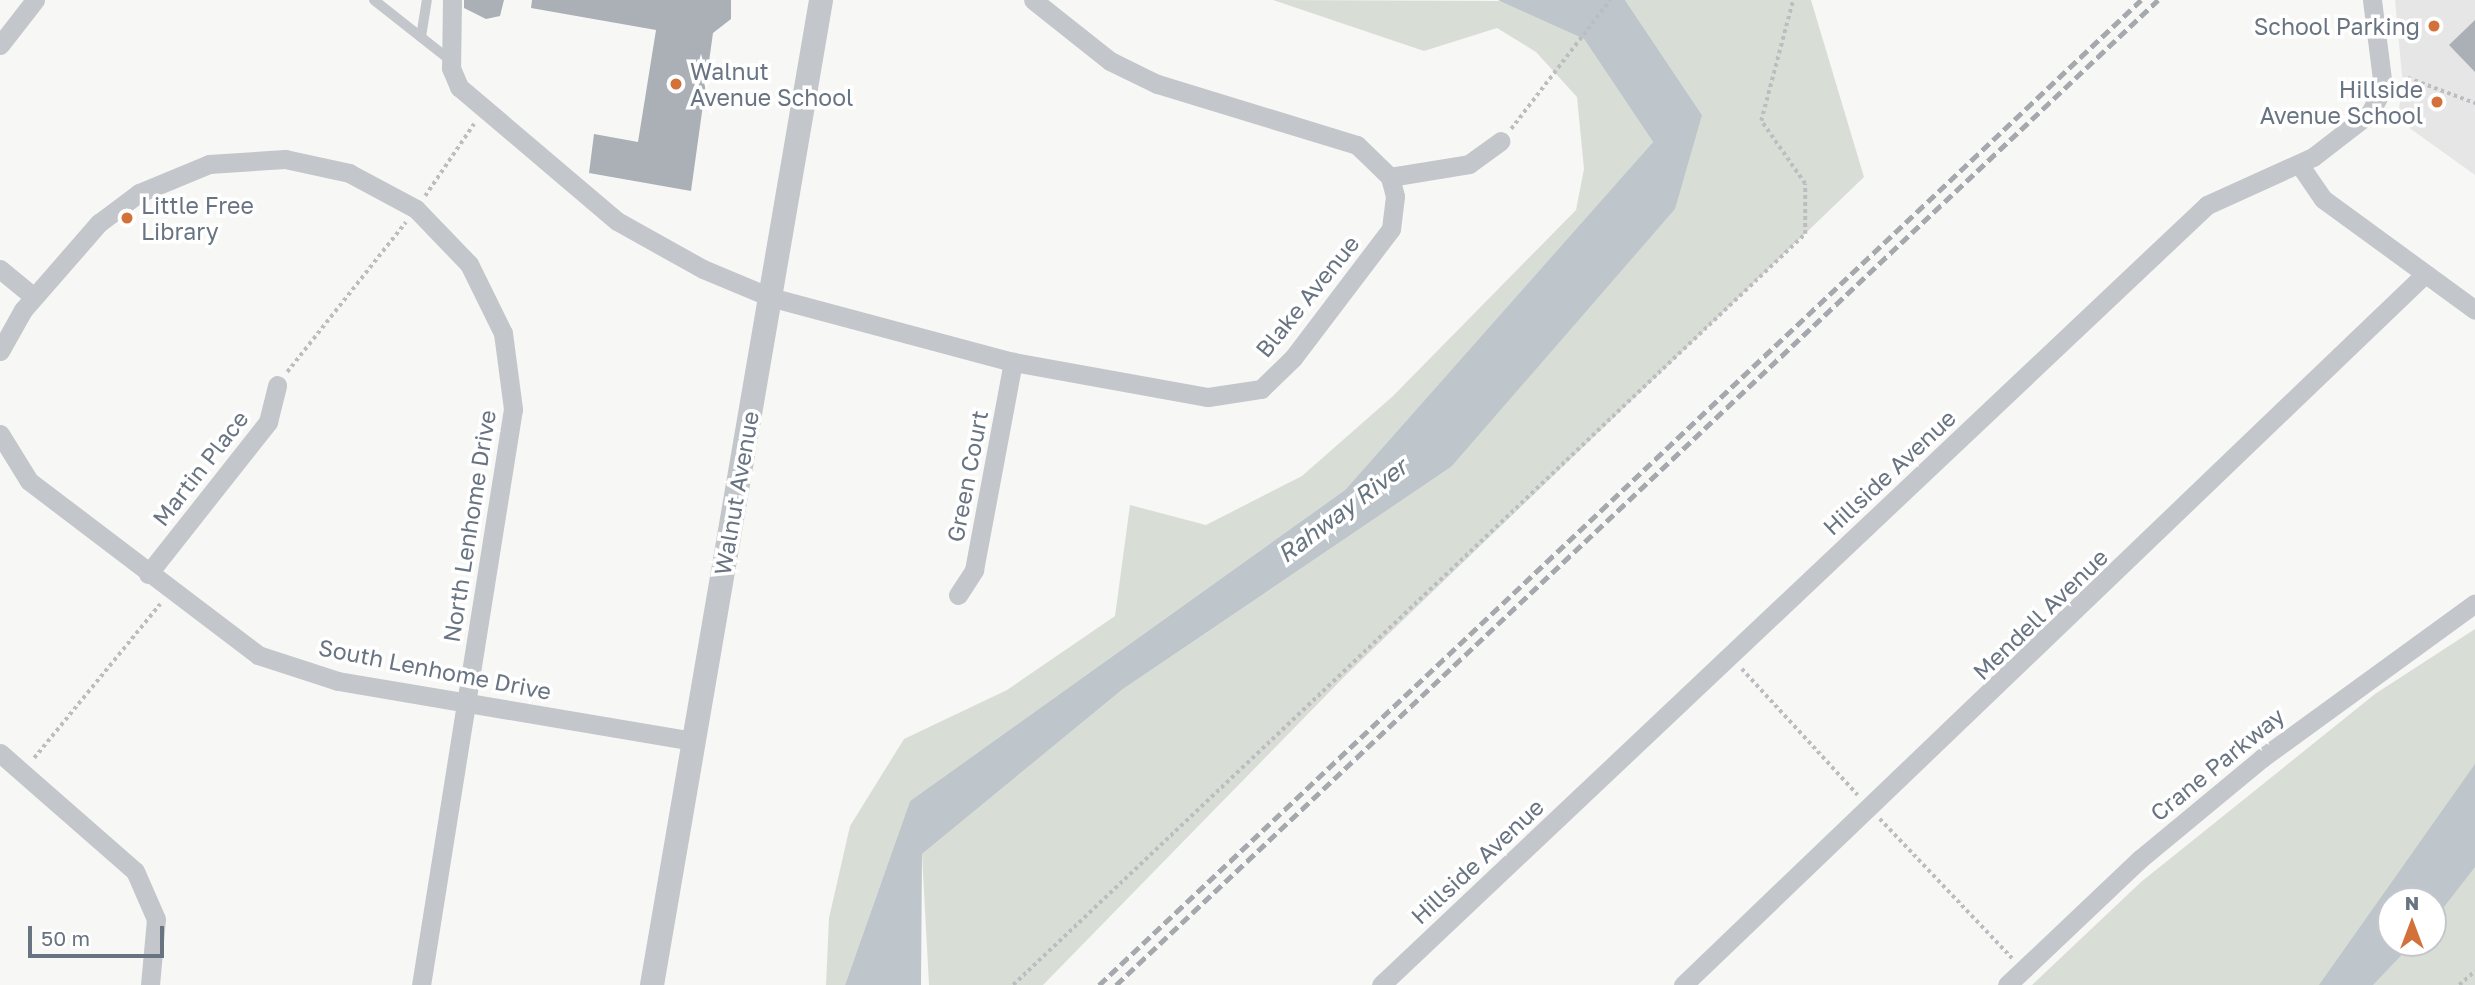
<!DOCTYPE html>
<html>
<head>
<meta charset="utf-8">
<style>
  body { margin:0 }
  #map { position:relative; width:2475px; height:985px; overflow:hidden; background:#f7f7f5; font-family:"Golos Text",sans-serif }
  div>[style] { position:absolute }
  .built>* { inset:0; background:#e5e6e5 }
  .green>* { inset:0; background:#d8ded6 }
  .water>* { inset:0; background:#bec5cb }
  .building>* { inset:0; background:#abb0b7 }
  .path>* { height:3.5px; margin-top:-1.75px; transform-origin:0; background:repeating-linear-gradient(90deg,#bbbdc0 0 3.5px,transparent 0 7px) }
  .service>* { height:10px; margin:-5px; padding:0 5px; transform-origin:5px; border-radius:5px; background:#c3c6ca }
  .minor>* { height:19px; margin:-9.5px; padding:0 9.5px; transform-origin:9.5px; border-radius:9.5px; background:#c3c6ca }
  .tertiary>* { height:24px; margin:-12px; padding:0 12px; transform-origin:12px; border-radius:12px; background:#c3c6ca }
  .rail>* { height:5px; margin-top:-2.5px; transform-origin:0; background:repeating-linear-gradient(90deg,#a5a9ae 0 10px,transparent 0 15px) }
  .dots>* { width:19px; height:19px; translate:-50% -50%; box-sizing:border-box; border:4px solid #fff; border-radius:50% }
  span { translate:-50% -50%; white-space:nowrap; text-align:center; line-height:1.15; -webkit-text-stroke:7px #fff; paint-order:stroke }
  .poi-label { font-size:23px; color:#697483 }
  .right { translate:-100% -50%; text-align:right }
  .left { translate:0 -50%; text-align:left }
  .street-label { font-size:23px; color:#697483 }
  .water-label { font-size:24px; color:#65747f; font-style:italic }
  .north { position:absolute; left:2377px; top:887px; width:70px; height:70px; box-sizing:border-box; background:#fff; border:2px solid #c3c7cd; border-radius:50%; rotate:0deg; font-size:19px; font-weight:700; line-height:28px; text-align:center; color:#697483 }
  .north::after { content:''; display:block; margin:auto; width:24px; height:32px; background:#d3713a; clip-path:polygon(50% 0,100% 100%,50% 72%,0 100%) }
  .scale { position:absolute; left:28px; top:926px; width:136px; height:32px; box-sizing:border-box; border:4px solid #697483; border-top:0; padding-left:9px; font-size:21px; line-height:24px; white-space:nowrap; color:#697483; -webkit-text-stroke:5px #fff; paint-order:stroke }
</style>
</head>
<body>
<div id="map">
  <div class="built">
    <i style="clip-path:polygon(2395px 0,2475px 0,2475px 175px,2397px 119px,2403px 86px)"></i>
  </div>
  <div class="green">
    <i style="clip-path:polygon(1273px 0,1503px 1px,1584px 39px,1653px 142px,1345px 490px,910px 801px,845px 985px,826px 985px,829px 918px,850px 826px,904px 739px,1007px 690px,1115px 616px,1130px 505px,1206px 525px,1302px 476px,1393px 396px,1576px 210px,1584px 169px,1577px 97px,1536px 52px,1497px 28px,1424px 51px)"></i>
    <i style="clip-path:polygon(1625px 0,1811px 0,1864px 177px,1345px 676px,1043px 985px,929px 985px,922px 854px,1123px 689px,1451px 467px,1702px 115px)"></i>
    <i style="clip-path:polygon(evenodd,2475px 629px,2475px 985px,2032px 985px,2141px 882px,2375px 694px,2475px 629px,2391px 901px,2433px 901px,2433px 943px,2391px 943px,2391px 901px)"></i>
  </div>
  <div class="water">
    <i style="clip-path:polygon(1498px 0,1625px 0,1702px 115px,1675px 209px,1451px 467px,1123px 689px,922px 854px,921px 985px,845px 985px,910px 801px,1345px 490px,1653px 142px,1584px 39px)"></i>
    <i style="clip-path:polygon(2475px 764px,2475px 867px,2433px 921px,2433px 901px,2391px 901px,2391px 943px,2413px 943px,2373px 985px,2319px 985px)"></i>
  </div>
  <div class="building">
    <i style="clip-path:polygon(464px 0,504px 0,500px 16px,486px 19px,464px 8px)"></i>
    <i style="clip-path:polygon(532px 0,731px 0,731px 19px,713px 33px,691px 191px,589px 173px,594px 134px,638px 142px,656px 30px,531px 8px)"></i>
    <i style="clip-path:polygon(2475px 20px,2475px 72px,2449px 45px)"></i>
  </div>
  <div class="path">
    <i style="left:2408px;top:78px;width:72px;rotate:20.5deg"></i>
    <i style="left:1511px;top:129px;width:163px;rotate:-52.5deg"></i>
    <i style="left:425px;top:196px;width:87px;rotate:-55.8deg"></i>
    <i style="left:287px;top:372px;width:191px;rotate:-51.6deg"></i>
    <i style="left:1742px;top:669px;width:171px;rotate:47.4deg"></i>
    <i style="left:34px;top:758px;width:199px;rotate:-50.7deg"></i>
    <i style="left:1880px;top:819px;width:192px;rotate:46.5deg"></i>
    <i style="left:1013px;top:985px;width:1091px;rotate:-43.48deg"></i>
    <i style="left:1805px;top:234px;width:50px;rotate:-90deg"></i>
    <i style="left:1805px;top:184px;width:77px;rotate:-124.9deg"></i>
    <i style="left:1761px;top:121px;width:125px;rotate:-75.2deg"></i>
    <i style="left:2459px;top:985px;width:21px;rotate:-41deg"></i>
  </div>
  <div class="service">
    <i style="left:374px;top:0;width:97px;rotate:38.3deg"></i>
    <i style="left:421px;top:37px;width:37px;rotate:-81deg"></i>
  </div>
  <div class="minor">
    <i style="left:452px;top:0;width:68px;rotate:90.8deg"></i>
    <i style="left:451px;top:68px;width:21px;rotate:67deg"></i>
    <i style="left:459px;top:87px;width:207px;rotate:40.3deg"></i>
    <i style="left:617px;top:221px;width:98px;rotate:29.2deg"></i>
    <i style="left:703px;top:269px;width:73px;rotate:22.7deg"></i>
    <i style="left:770px;top:297px;width:252px;rotate:15deg"></i>
    <i style="left:1013px;top:362px;width:198px;rotate:10.2deg"></i>
    <i style="left:1208px;top:397px;width:54px;rotate:-8.6deg"></i>
    <i style="left:1261px;top:389px;width:45px;rotate:-44.1deg"></i>
    <i style="left:1293px;top:358px;width:162px;rotate:-52.8deg"></i>
    <i style="left:1391px;top:229px;width:33px;rotate:-83deg"></i>
    <i style="left:1395px;top:196px;width:20px;rotate:-105deg"></i>
    <i style="left:1390px;top:177px;width:46px;rotate:-135.9deg"></i>
    <i style="left:1357px;top:145px;width:209px;rotate:-163deg"></i>
    <i style="left:1157px;top:84px;width:52px;rotate:-153.9deg"></i>
    <i style="left:1110px;top:61px;width:98px;rotate:-141.6deg"></i>
    <i style="left:0;top:45px;width:57px;rotate:-52.1deg"></i>
    <i style="left:2299px;top:164px;width:42px;rotate:55.6deg"></i>
    <i style="left:2323px;top:199px;width:188px;rotate:36.1deg"></i>
    <i style="left:1390px;top:177px;width:80px;rotate:-9.3deg"></i>
    <i style="left:1469px;top:164px;width:39px;rotate:-36deg"></i>
    <i style="left:0;top:269px;width:44px;rotate:39.5deg"></i>
    <i style="left:0;top:351px;width:47px;rotate:-60.7deg"></i>
    <i style="left:23px;top:310px;width:116px;rotate:-48.9deg"></i>
    <i style="left:99px;top:223px;width:50px;rotate:-36.9deg"></i>
    <i style="left:139px;top:193px;width:76px;rotate:-22.5deg"></i>
    <i style="left:209px;top:164px;width:76px;rotate:-3.8deg"></i>
    <i style="left:285px;top:159px;width:66px;rotate:12.3deg"></i>
    <i style="left:349px;top:173px;width:76px;rotate:28.2deg"></i>
    <i style="left:416px;top:209px;width:76px;rotate:46.1deg"></i>
    <i style="left:469px;top:264px;width:77px;rotate:63.8deg"></i>
    <i style="left:503px;top:333px;width:77px;rotate:82.5deg"></i>
    <i style="left:513px;top:409px;width:583px;rotate:99.07deg"></i>
    <i style="left:0;top:434px;width:55px;rotate:58.3deg"></i>
    <i style="left:29px;top:481px;width:288px;rotate:37.2deg"></i>
    <i style="left:258px;top:655px;width:84px;rotate:18deg"></i>
    <i style="left:338px;top:681px;width:361px;rotate:9.6deg"></i>
    <i style="left:148px;top:574px;width:194px;rotate:-51.7deg"></i>
    <i style="left:268px;top:422px;width:38px;rotate:-76deg"></i>
    <i style="left:958px;top:595px;width:30px;rotate:-57deg"></i>
    <i style="left:974px;top:570px;width:212px;rotate:-79.4deg"></i>
    <i style="left:0;top:753px;width:179px;rotate:41.2deg"></i>
    <i style="left:135px;top:871px;width:52px;rotate:66.4deg"></i>
    <i style="left:156px;top:919px;width:66px;rotate:95.2deg"></i>
    <i style="left:1381px;top:985px;width:1136px;rotate:-43.36deg"></i>
    <i style="left:2207px;top:205px;width:116px;rotate:-24.4deg"></i>
    <i style="left:2313px;top:157px;width:72px;rotate:-37.7deg"></i>
    <i style="left:2370px;top:113px;width:29px;rotate:-63deg"></i>
    <i style="left:2383px;top:87px;width:88px;rotate:-97.2deg"></i>
    <i style="left:1683px;top:985px;width:1028px;rotate:-43.78deg"></i>
    <i style="left:2007px;top:985px;width:183px;rotate:-43.5deg"></i>
    <i style="left:2140px;top:859px;width:158px;rotate:-39.6deg"></i>
    <i style="left:2262px;top:758px;width:263px;rotate:-36deg"></i>
  </div>
  <div class="tertiary">
    <i style="left:652px;top:985px;width:999px;rotate:-80.26deg"></i>
  </div>
  <div class="rail">
    <i style="left:1099px;top:985px;width:1434px;rotate:-43.39deg"></i>
    <i style="left:1116px;top:985px;width:1434px;rotate:-43.39deg"></i>
  </div>
  <div class="dots">
    <i style="left:2434px;top:26px;background:#d3713a"></i>
    <i style="left:676px;top:84px;background:#d3713a"></i>
    <i style="left:2437px;top:102px;background:#d3713a"></i>
    <i style="left:127px;top:218px;background:#d3713a"></i>
  </div>
  <div class="poi-label">
    <span class="right" style="left:2420px;top:26px">School Parking</span>
    <span class="left" style="left:690px;top:84px">Walnut<br>Avenue School</span>
    <span class="right" style="left:2423px;top:102px">Hillside<br>Avenue School</span>
    <span class="left" style="left:141px;top:218px">Little Free<br>Library</span>
  </div>
  <div class="street-label">
    <span style="left:1307px;top:296px;rotate:-51deg">Blake Avenue</span>
    <span style="left:200px;top:468px;rotate:-52deg">Martin Place</span>
    <span style="left:1889px;top:472px;rotate:-43deg">Hillside Avenue</span>
    <span style="left:967px;top:476px;rotate:-79deg">Green Court</span>
    <span style="left:736px;top:493px;rotate:-80deg">Walnut Avenue</span>
    <span style="left:469px;top:526px;rotate:-81deg">North Lenhome Drive</span>
    <span style="left:2040px;top:614px;rotate:-44deg">Mendell Avenue</span>
    <span style="left:435px;top:669px;rotate:11deg">South Lenhome Drive</span>
    <span style="left:2217px;top:764px;rotate:-39deg">Crane Parkway</span>
    <span style="left:1477px;top:861px;rotate:-43deg">Hillside Avenue</span>
  </div>
  <div class="water-label">
    <span style="left:1342px;top:510px;rotate:-37deg">Rahway River</span>
  </div>
  <div class="north">N</div>
  <div class="scale">50 m</div>
</div>
</body>
</html>
